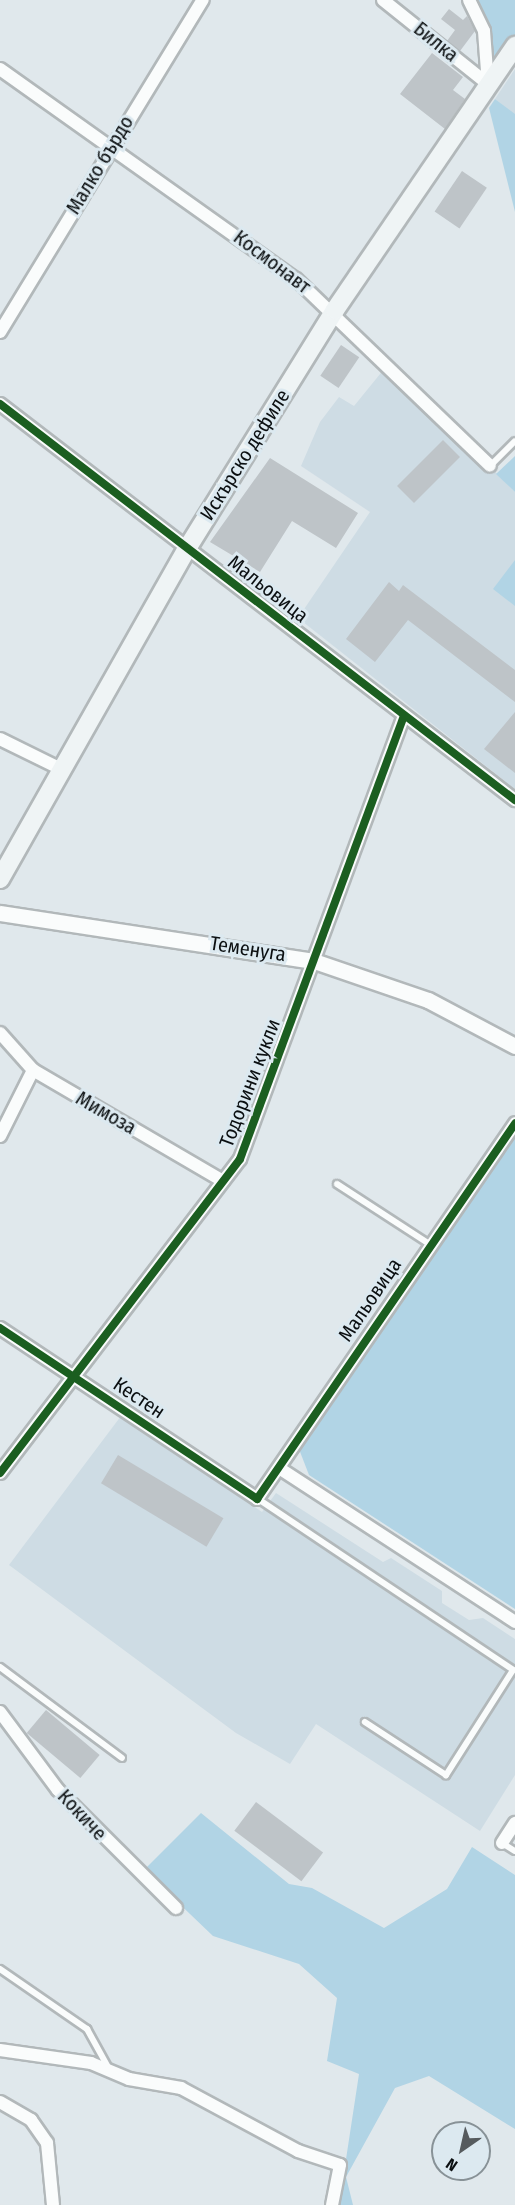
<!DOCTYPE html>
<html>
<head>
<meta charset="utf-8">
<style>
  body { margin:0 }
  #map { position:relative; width:515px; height:2205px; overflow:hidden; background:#e0e8ec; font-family:"Fira Sans Condensed",sans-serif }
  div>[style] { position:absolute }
  .built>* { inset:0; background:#cedce4 }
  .green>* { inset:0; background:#b1d4e5 }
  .building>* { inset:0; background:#bec4c8; transform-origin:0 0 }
  .roads { filter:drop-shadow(2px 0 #b2b8ba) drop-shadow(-2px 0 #b2b8ba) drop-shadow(0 2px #b2b8ba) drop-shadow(0 -2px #b2b8ba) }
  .service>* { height:6px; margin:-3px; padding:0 3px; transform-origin:3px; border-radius:3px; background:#fafcfc }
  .minor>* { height:12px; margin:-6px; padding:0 6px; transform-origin:6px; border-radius:6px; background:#fafcfc }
  .tertiary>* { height:15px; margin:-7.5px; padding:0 7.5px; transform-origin:7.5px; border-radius:7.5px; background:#fafcfc }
  .secondary>* { height:18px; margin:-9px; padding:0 9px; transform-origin:9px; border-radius:9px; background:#eff4f5 }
  .cycleway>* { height:8px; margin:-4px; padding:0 4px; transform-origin:4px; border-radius:4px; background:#1b5e20 }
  span { translate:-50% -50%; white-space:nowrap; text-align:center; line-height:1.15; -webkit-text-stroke:6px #dce9f0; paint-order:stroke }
  .street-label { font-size:20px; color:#0b0f11 }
  .north { position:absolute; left:431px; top:2121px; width:60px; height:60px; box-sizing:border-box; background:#dce9f0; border:2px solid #889297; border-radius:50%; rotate:214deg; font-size:16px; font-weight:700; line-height:24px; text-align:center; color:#0b0f11 }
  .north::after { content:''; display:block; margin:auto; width:21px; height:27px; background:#565b5e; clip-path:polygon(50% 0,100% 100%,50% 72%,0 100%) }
</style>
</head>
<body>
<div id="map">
  <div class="built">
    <i style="clip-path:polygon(515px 69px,515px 115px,495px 99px)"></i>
    <i style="clip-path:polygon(389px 363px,515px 492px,515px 789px,298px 618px,370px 512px,301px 466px,320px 422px,339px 397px,354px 406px)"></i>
    <i style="clip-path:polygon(121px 1416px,262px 1512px,276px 1493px,383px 1562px,391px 1558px,442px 1591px,442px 1603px,469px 1620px,483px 1618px,515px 1639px,515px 1775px,480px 1831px,316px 1724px,290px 1764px,236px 1733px,9px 1565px)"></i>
  </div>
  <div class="green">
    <i style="clip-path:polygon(469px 0,515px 0,515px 46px,488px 84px,486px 50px)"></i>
    <i style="clip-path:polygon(495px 99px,515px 114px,515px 212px,489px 108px)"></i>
    <i style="clip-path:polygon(515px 456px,515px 492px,496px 474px)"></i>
    <i style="clip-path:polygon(515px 560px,515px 606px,493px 589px)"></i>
    <i style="clip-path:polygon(515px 1134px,515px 1609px,309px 1475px,297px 1444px)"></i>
    <i style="clip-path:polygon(201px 1813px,289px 1884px,312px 1888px,384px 1928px,447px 1889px,472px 1847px,515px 1875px,515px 2129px,429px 2076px,395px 2088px,346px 2177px,353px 2205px,339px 2205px,359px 2074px,327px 2061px,337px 1998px,299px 1964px,213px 1936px,144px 1870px)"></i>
  </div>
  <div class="building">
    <i style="clip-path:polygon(449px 9px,463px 20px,467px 16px,475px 31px,460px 51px,447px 41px,455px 30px,441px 19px)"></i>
    <i style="clip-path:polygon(432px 53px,463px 77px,453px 90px,465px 99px,445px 129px,400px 94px)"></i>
    <i style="left:462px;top:171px;width:30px;height:49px;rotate:34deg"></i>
    <i style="left:341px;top:345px;width:22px;height:37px;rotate:34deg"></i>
    <i style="left:443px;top:440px;width:24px;height:65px;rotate:45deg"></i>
    <i style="clip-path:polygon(270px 458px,358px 513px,336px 548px,292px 521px,260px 572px,210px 542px)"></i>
    <i style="clip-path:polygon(389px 582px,399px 591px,403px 585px,515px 670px,515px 702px,408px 620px,375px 662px,346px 639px)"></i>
    <i style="clip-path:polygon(515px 712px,515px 773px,484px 749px)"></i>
    <i style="left:118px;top:1455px;width:123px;height:33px;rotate:31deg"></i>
    <i style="left:46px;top:1710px;width:70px;height:30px;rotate:40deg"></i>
    <i style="left:256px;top:1802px;width:84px;height:36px;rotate:37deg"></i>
  </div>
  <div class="roads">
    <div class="service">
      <i style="left:490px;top:466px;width:35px;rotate:-45deg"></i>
      <i style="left:337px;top:1184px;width:108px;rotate:33deg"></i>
      <i style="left:258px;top:1499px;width:307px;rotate:33.8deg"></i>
      <i style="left:513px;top:1670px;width:125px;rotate:122.5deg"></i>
      <i style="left:446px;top:1775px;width:97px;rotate:-146.8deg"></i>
      <i style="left:0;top:1667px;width:152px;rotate:36.7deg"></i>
      <i style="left:502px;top:1843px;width:15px;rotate:32deg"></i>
      <i style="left:0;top:1969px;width:106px;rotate:34.6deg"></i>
      <i style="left:87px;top:2029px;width:43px;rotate:61.1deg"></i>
    </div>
    <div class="minor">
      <i style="left:383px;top:0;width:134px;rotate:38.7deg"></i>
      <i style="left:469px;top:0;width:34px;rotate:64deg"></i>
      <i style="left:484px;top:31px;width:53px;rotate:85.7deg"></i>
      <i style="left:0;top:69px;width:363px;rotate:35.4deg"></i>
      <i style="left:296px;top:279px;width:269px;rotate:43.9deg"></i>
      <i style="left:0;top:332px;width:389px;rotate:-58.6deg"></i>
      <i style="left:0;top:404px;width:650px;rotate:37.56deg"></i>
      <i style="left:0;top:739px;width:70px;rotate:26.2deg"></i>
      <i style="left:0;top:1033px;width:50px;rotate:48.3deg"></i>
      <i style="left:33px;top:1070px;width:220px;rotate:30.3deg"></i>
      <i style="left:0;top:1136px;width:74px;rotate:-63.4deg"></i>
      <i style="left:0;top:1328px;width:309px;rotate:33.6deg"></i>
      <i style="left:257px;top:1499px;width:456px;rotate:-55.5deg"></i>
      <i style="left:279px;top:1468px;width:282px;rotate:33.1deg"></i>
      <i style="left:0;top:1473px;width:395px;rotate:-52.6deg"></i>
      <i style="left:240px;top:1159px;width:472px;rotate:-69.7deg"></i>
      <i style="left:0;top:1712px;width:97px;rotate:53.4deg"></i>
      <i style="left:58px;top:1790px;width:167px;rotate:45deg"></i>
      <i style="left:502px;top:1843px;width:24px;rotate:-57deg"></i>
      <i style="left:0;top:2050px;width:92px;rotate:8.1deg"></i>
      <i style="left:91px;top:2063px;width:41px;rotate:22.8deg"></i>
      <i style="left:129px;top:2079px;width:53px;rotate:9.8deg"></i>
      <i style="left:181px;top:2088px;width:133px;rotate:28.3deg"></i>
      <i style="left:298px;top:2151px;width:44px;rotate:18.4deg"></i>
      <i style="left:340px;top:2165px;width:41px;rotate:101.3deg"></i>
      <i style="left:0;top:2102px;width:36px;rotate:30deg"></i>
      <i style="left:31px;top:2120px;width:28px;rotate:55deg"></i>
      <i style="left:47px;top:2143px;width:62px;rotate:84.5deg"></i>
    </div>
    <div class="tertiary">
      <i style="left:0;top:913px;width:318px;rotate:8.7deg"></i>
      <i style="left:314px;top:961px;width:120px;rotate:18.9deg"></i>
      <i style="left:428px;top:1000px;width:98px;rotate:27.9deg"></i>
    </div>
    <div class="secondary">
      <i style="left:0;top:879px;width:382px;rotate:-60.5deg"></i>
      <i style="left:188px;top:547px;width:279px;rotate:-58.2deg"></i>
      <i style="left:335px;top:310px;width:320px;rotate:-55.7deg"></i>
    </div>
  </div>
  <div class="cycleway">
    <i style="left:0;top:404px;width:650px;rotate:37.56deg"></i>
    <i style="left:0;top:1328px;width:309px;rotate:33.6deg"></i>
    <i style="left:257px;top:1499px;width:456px;rotate:-55.5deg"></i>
    <i style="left:0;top:1473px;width:395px;rotate:-52.6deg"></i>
    <i style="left:240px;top:1159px;width:472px;rotate:-69.7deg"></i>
  </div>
  <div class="street-label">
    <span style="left:436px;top:42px;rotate:39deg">Билка</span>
    <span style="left:100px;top:165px;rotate:-59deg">Малко бърдо</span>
    <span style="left:272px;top:262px;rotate:37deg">Космонавт</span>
    <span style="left:245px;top:455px;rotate:-58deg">Искърско дефиле</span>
    <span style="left:268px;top:589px;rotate:38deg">Мальовица</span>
    <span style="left:248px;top:949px;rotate:9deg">Теменуга</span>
    <span style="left:250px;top:1083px;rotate:-69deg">Тодорини кукли</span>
    <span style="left:106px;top:1113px;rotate:30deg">Мимоза</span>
    <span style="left:370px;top:1300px;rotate:-56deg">Мальовица</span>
    <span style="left:139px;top:1398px;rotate:34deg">Кестен</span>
    <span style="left:82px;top:1815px;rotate:47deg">Кокиче</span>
  </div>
  <div class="north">N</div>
</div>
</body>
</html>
